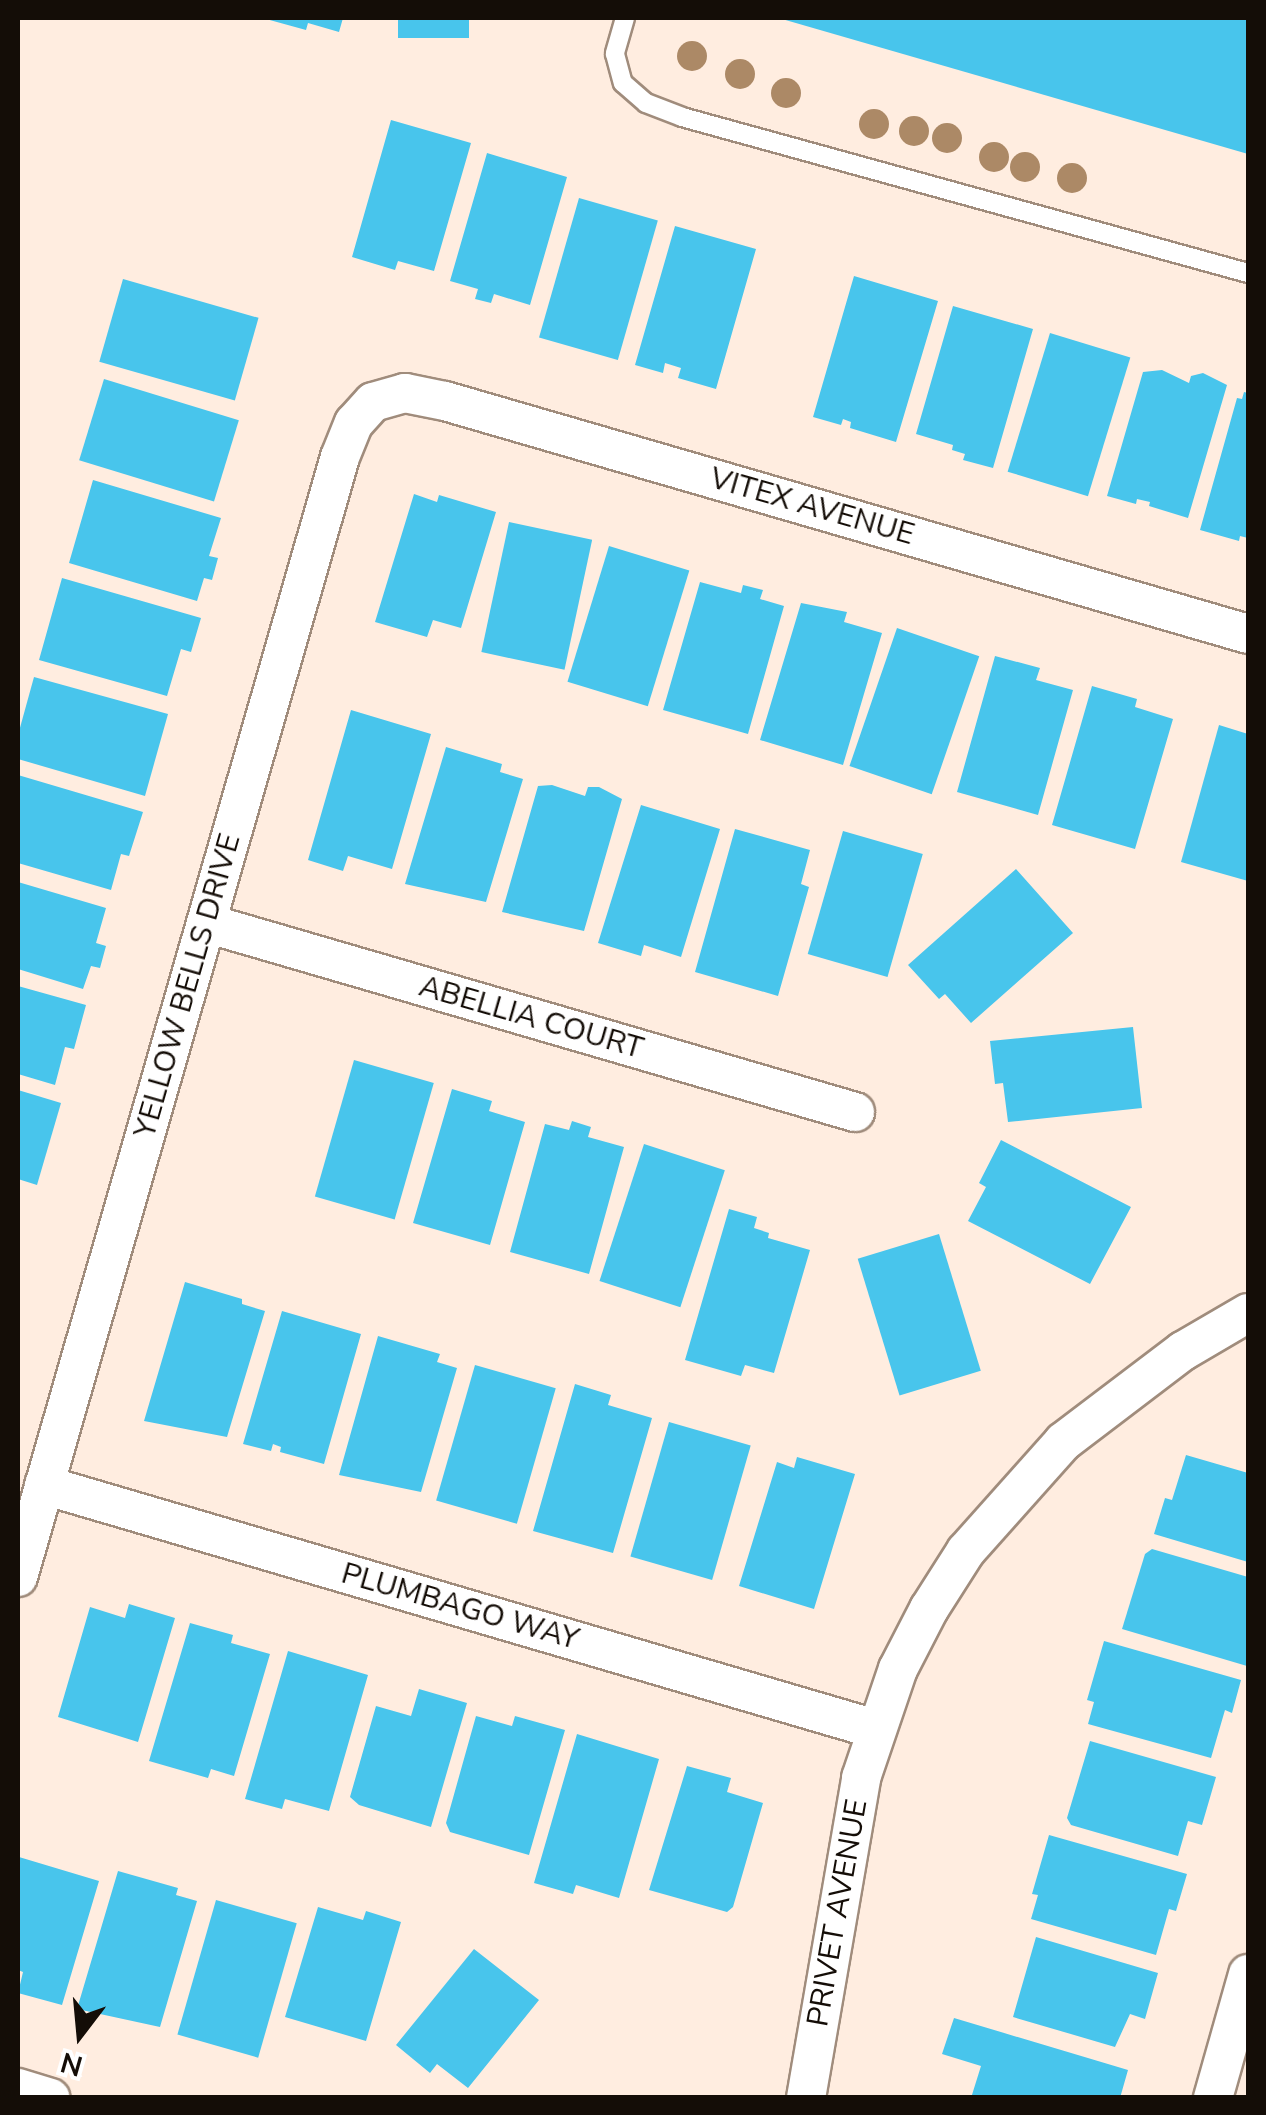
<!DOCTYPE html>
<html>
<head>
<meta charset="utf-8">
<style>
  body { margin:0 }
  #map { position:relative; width:1266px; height:2115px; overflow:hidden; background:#ffede0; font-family:"Nunito Sans",sans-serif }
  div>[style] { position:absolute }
  .building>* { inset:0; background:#48c5ec; transform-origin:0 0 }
  .roads { filter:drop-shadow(2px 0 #a08c7c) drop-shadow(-2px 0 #a08c7c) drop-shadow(0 2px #a08c7c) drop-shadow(0 -2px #a08c7c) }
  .lane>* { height:18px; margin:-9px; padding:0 9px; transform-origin:9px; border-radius:9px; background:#fff }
  .street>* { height:38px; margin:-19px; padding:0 19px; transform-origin:19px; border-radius:19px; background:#fff }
  .trees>* { width:30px; height:30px; margin:-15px; border-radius:50%; background:#ac8966 }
  span { translate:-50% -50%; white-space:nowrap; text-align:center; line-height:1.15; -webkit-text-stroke:8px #fff; paint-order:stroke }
  .street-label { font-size:30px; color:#140d07 }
  .frame { position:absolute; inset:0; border:20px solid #140d07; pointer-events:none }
  .north { position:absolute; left:30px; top:1985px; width:100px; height:100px; -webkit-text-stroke:8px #fff; paint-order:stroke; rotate:196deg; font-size:28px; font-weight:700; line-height:40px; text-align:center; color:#140d07 }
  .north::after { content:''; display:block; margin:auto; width:35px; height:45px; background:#140d07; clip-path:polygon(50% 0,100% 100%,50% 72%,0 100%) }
</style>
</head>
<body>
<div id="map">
  <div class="building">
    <i style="clip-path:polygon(343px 18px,339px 32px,308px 23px,306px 30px,266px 19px)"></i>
    <i style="left:398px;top:18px;width:71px;height:20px"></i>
    <i style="clip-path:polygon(782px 19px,1248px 18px,1248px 154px)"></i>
    <i style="clip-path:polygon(391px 120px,471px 143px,434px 271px,398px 261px,395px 270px,352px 257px)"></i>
    <i style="clip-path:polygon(487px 153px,567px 177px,530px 305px,494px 294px,491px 303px,475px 299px,478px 289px,450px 281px)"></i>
    <i style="left:579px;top:198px;width:82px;height:145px;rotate:16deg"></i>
    <i style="clip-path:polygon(675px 226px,756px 249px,716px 389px,678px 378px,681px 368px,665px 363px,663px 373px,635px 365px)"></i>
    <i style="clip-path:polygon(854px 276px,938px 301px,896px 442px,850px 428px,851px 422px,843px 419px,841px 425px,813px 417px)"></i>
    <i style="left:123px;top:279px;width:141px;height:86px;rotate:16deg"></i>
    <i style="clip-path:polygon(953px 306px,1033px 329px,993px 468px,963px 460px,965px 454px,952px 450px,953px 445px,916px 434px)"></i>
    <i style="left:1050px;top:333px;width:84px;height:145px;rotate:17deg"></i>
    <i style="clip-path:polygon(1162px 370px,1189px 383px,1191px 376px,1203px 373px,1227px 385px,1188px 518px,1149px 506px,1150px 502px,1137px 499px,1136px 504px,1107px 496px,1143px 372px)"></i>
    <i style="left:104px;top:379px;width:141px;height:85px;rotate:17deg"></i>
    <i style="clip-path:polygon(1244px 392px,1248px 393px,1248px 538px,1240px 536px,1239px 541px,1200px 530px,1237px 398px,1242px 399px)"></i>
    <i style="clip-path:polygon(93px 480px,221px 518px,209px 556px,218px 558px,212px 580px,204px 578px,197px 601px,69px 563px)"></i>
    <i style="clip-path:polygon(414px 494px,437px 502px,439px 495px,496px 512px,461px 628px,433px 620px,427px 637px,375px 622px)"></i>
    <i style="left:509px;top:522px;width:85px;height:133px;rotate:12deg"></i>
    <i style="left:609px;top:546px;width:84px;height:142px;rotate:17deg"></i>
    <i style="clip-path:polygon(62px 578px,201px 618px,191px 652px,181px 649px,167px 696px,39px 660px)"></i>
    <i style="clip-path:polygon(700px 582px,741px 593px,743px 585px,763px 590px,760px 599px,784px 606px,748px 734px,663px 710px)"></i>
    <i style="clip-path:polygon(801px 603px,847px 612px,844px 622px,882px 633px,843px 765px,760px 740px)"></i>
    <i style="left:897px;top:628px;width:87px;height:146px;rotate:19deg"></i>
    <i style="clip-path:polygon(995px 656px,1040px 668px,1036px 680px,1073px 690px,1038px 815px,957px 792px)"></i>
    <i style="clip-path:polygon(34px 677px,168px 714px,145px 796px,18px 759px,18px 735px)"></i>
    <i style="clip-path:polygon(1092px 686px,1137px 699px,1135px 707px,1173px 719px,1135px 849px,1052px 825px)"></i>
    <i style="clip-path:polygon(351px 710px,431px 734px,392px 869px,348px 856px,343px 871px,308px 860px)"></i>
    <i style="clip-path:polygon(1219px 725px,1248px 734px,1248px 881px,1181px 862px)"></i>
    <i style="clip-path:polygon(446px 747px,502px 764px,500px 772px,523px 779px,486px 902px,405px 884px)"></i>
    <i style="clip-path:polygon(18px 775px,143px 812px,129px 856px,121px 854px,111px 890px,18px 863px)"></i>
    <i style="clip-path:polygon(552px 785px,585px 796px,588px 787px,599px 787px,622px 799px,584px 931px,502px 912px,538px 786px)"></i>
    <i style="clip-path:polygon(641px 805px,720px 829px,681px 957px,644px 945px,641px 956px,598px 943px)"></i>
    <i style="clip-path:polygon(735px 829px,810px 850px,801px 884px,809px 887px,778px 996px,695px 972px)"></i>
    <i style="left:843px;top:831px;width:83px;height:128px;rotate:16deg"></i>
    <i style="clip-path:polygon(1016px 869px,1073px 933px,971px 1023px,945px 994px,939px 999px,908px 965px)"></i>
    <i style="clip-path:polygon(18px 882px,106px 908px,96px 943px,106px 946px,100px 968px,91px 966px,83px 989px,18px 969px)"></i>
    <i style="clip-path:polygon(18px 986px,86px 1005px,74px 1049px,65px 1047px,55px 1085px,18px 1074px)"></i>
    <i style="clip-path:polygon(1133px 1027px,1142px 1108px,1008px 1122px,1003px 1083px,995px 1084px,990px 1041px)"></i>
    <i style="left:354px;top:1060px;width:83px;height:142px;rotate:16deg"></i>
    <i style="clip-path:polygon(452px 1089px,492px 1101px,489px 1111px,525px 1122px,490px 1245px,413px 1223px)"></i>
    <i style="clip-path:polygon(18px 1090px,61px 1103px,37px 1185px,18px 1179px)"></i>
    <i style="clip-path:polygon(572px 1121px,591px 1127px,588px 1137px,624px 1147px,589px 1274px,510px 1252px,545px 1124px,569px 1130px)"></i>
    <i style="clip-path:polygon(1001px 1140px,1131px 1207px,1090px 1284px,968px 1221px,986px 1187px,979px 1183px)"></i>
    <i style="left:644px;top:1144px;width:85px;height:144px;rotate:18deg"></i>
    <i style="clip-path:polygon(729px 1209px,757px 1217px,754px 1228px,769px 1233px,768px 1238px,810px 1250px,774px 1373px,745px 1365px,741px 1376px,685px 1360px)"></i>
    <i style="left:939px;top:1234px;width:143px;height:85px;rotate:73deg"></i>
    <i style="clip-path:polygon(185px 1282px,242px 1299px,242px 1304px,265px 1311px,227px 1437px,144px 1421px)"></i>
    <i style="clip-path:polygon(282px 1311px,361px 1334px,324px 1464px,280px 1452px,281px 1447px,273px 1444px,271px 1451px,243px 1444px)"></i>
    <i style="clip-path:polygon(378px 1336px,440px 1354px,437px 1362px,457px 1368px,421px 1492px,339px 1475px)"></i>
    <i style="left:475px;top:1365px;width:84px;height:141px;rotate:16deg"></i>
    <i style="clip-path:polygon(575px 1384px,611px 1395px,608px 1405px,652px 1418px,613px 1553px,533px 1531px)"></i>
    <i style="left:669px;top:1422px;width:85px;height:140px;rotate:16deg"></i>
    <i style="clip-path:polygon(1186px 1455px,1248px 1473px,1248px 1562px,1154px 1534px,1165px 1498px,1172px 1500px)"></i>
    <i style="clip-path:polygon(797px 1457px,855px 1474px,814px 1609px,739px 1586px,777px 1462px,794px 1468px)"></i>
    <i style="clip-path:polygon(1152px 1549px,1248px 1577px,1247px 1666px,1122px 1629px,1145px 1554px)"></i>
    <i style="clip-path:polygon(129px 1604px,175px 1618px,138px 1742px,58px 1717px,90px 1607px,125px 1618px)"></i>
    <i style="clip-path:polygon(190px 1623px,233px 1635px,231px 1643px,270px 1654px,234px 1776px,211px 1769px,208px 1778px,149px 1761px)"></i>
    <i style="clip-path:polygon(1104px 1641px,1241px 1680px,1232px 1713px,1225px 1710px,1211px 1758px,1088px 1724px,1094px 1702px,1087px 1700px)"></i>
    <i style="clip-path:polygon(288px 1651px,368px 1675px,329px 1811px,285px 1799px,282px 1809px,245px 1799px)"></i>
    <i style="clip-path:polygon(419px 1689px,467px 1703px,431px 1827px,359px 1805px,350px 1797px,376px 1706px,411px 1716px)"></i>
    <i style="clip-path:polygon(476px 1716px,512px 1726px,515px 1716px,565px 1730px,529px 1855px,450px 1832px,446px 1823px)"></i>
    <i style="clip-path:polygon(577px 1734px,659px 1759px,619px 1898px,576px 1885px,573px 1894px,534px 1883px)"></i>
    <i style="clip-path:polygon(1090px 1741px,1216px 1777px,1202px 1825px,1188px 1821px,1178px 1856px,1071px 1825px,1067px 1818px)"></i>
    <i style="clip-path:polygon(687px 1766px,731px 1778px,727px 1792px,763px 1803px,733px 1907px,727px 1912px,649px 1890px)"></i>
    <i style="clip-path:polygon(1049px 1835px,1187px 1874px,1176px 1911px,1169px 1909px,1156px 1955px,1031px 1919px,1038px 1895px,1032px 1894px)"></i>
    <i style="clip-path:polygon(19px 1857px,99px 1881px,62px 2005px,18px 1993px,23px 1972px,18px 1970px)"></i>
    <i style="clip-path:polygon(118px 1871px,178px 1888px,176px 1895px,197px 1901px,160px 2027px,77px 2009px)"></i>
    <i style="left:216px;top:1900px;width:84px;height:140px;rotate:16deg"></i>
    <i style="clip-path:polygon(318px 1907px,363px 1920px,366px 1911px,401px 1922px,366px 2041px,285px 2017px)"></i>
    <i style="clip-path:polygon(1036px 1937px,1158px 1973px,1145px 2019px,1130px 2014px,1115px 2047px,1013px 2017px)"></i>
    <i style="clip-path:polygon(474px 1949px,539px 2000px,468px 2088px,437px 2064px,430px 2073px,396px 2045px)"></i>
    <i style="clip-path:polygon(954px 2018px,1128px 2070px,1120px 2098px,971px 2098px,981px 2066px,942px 2054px)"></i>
  </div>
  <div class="roads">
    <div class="lane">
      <i style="left:625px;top:18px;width:37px;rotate:106deg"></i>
      <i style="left:615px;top:54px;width:30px;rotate:75deg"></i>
      <i style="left:623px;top:83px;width:30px;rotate:41deg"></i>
      <i style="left:646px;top:103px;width:39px;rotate:21deg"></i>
      <i style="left:682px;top:117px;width:587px;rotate:15.41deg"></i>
    </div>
    <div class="street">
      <i style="left:206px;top:923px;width:676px;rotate:16.24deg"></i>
      <i style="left:44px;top:1485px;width:866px;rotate:16.36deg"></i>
      <i style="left:18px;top:1577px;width:1165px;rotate:-73.96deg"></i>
      <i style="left:340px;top:457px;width:37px;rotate:-68deg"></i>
      <i style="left:354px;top:423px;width:28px;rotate:-48deg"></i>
      <i style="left:373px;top:402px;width:33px;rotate:-16deg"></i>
      <i style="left:405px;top:393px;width:41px;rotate:11.3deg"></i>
      <i style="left:445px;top:401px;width:836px;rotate:16.18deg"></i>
      <i style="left:18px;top:2088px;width:34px;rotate:17deg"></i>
      <i style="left:806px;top:2098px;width:325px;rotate:-80.2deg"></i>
      <i style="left:861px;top:1778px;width:115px;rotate:-71.3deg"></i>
      <i style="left:898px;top:1669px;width:68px;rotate:-62.7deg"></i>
      <i style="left:929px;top:1609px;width:69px;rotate:-57.5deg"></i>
      <i style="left:966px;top:1551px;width:146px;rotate:-48.3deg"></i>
      <i style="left:1063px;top:1442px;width:151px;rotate:-37.2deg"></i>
      <i style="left:1183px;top:1351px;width:75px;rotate:-30.3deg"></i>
      <i style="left:1213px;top:2098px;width:129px;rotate:-74.2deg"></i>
    </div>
  </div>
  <div class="trees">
    <i style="left:692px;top:56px"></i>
    <i style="left:740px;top:74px"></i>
    <i style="left:786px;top:93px"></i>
    <i style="left:874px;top:124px"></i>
    <i style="left:914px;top:131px"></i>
    <i style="left:947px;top:138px"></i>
    <i style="left:994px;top:157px"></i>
    <i style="left:1025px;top:167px"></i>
    <i style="left:1072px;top:178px"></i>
  </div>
  <div class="street-label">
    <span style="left:812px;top:507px;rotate:16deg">VITEX AVENUE</span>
    <span style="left:188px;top:986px;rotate:-74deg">YELLOW BELLS DRIVE</span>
    <span style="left:531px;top:1018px;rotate:16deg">ABELLIA COURT</span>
    <span style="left:460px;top:1607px;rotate:16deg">PLUMBAGO WAY</span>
    <span style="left:838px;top:1913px;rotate:-80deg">PRIVET AVENUE</span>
  </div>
  <div class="frame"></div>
  <div class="north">N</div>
</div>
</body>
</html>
